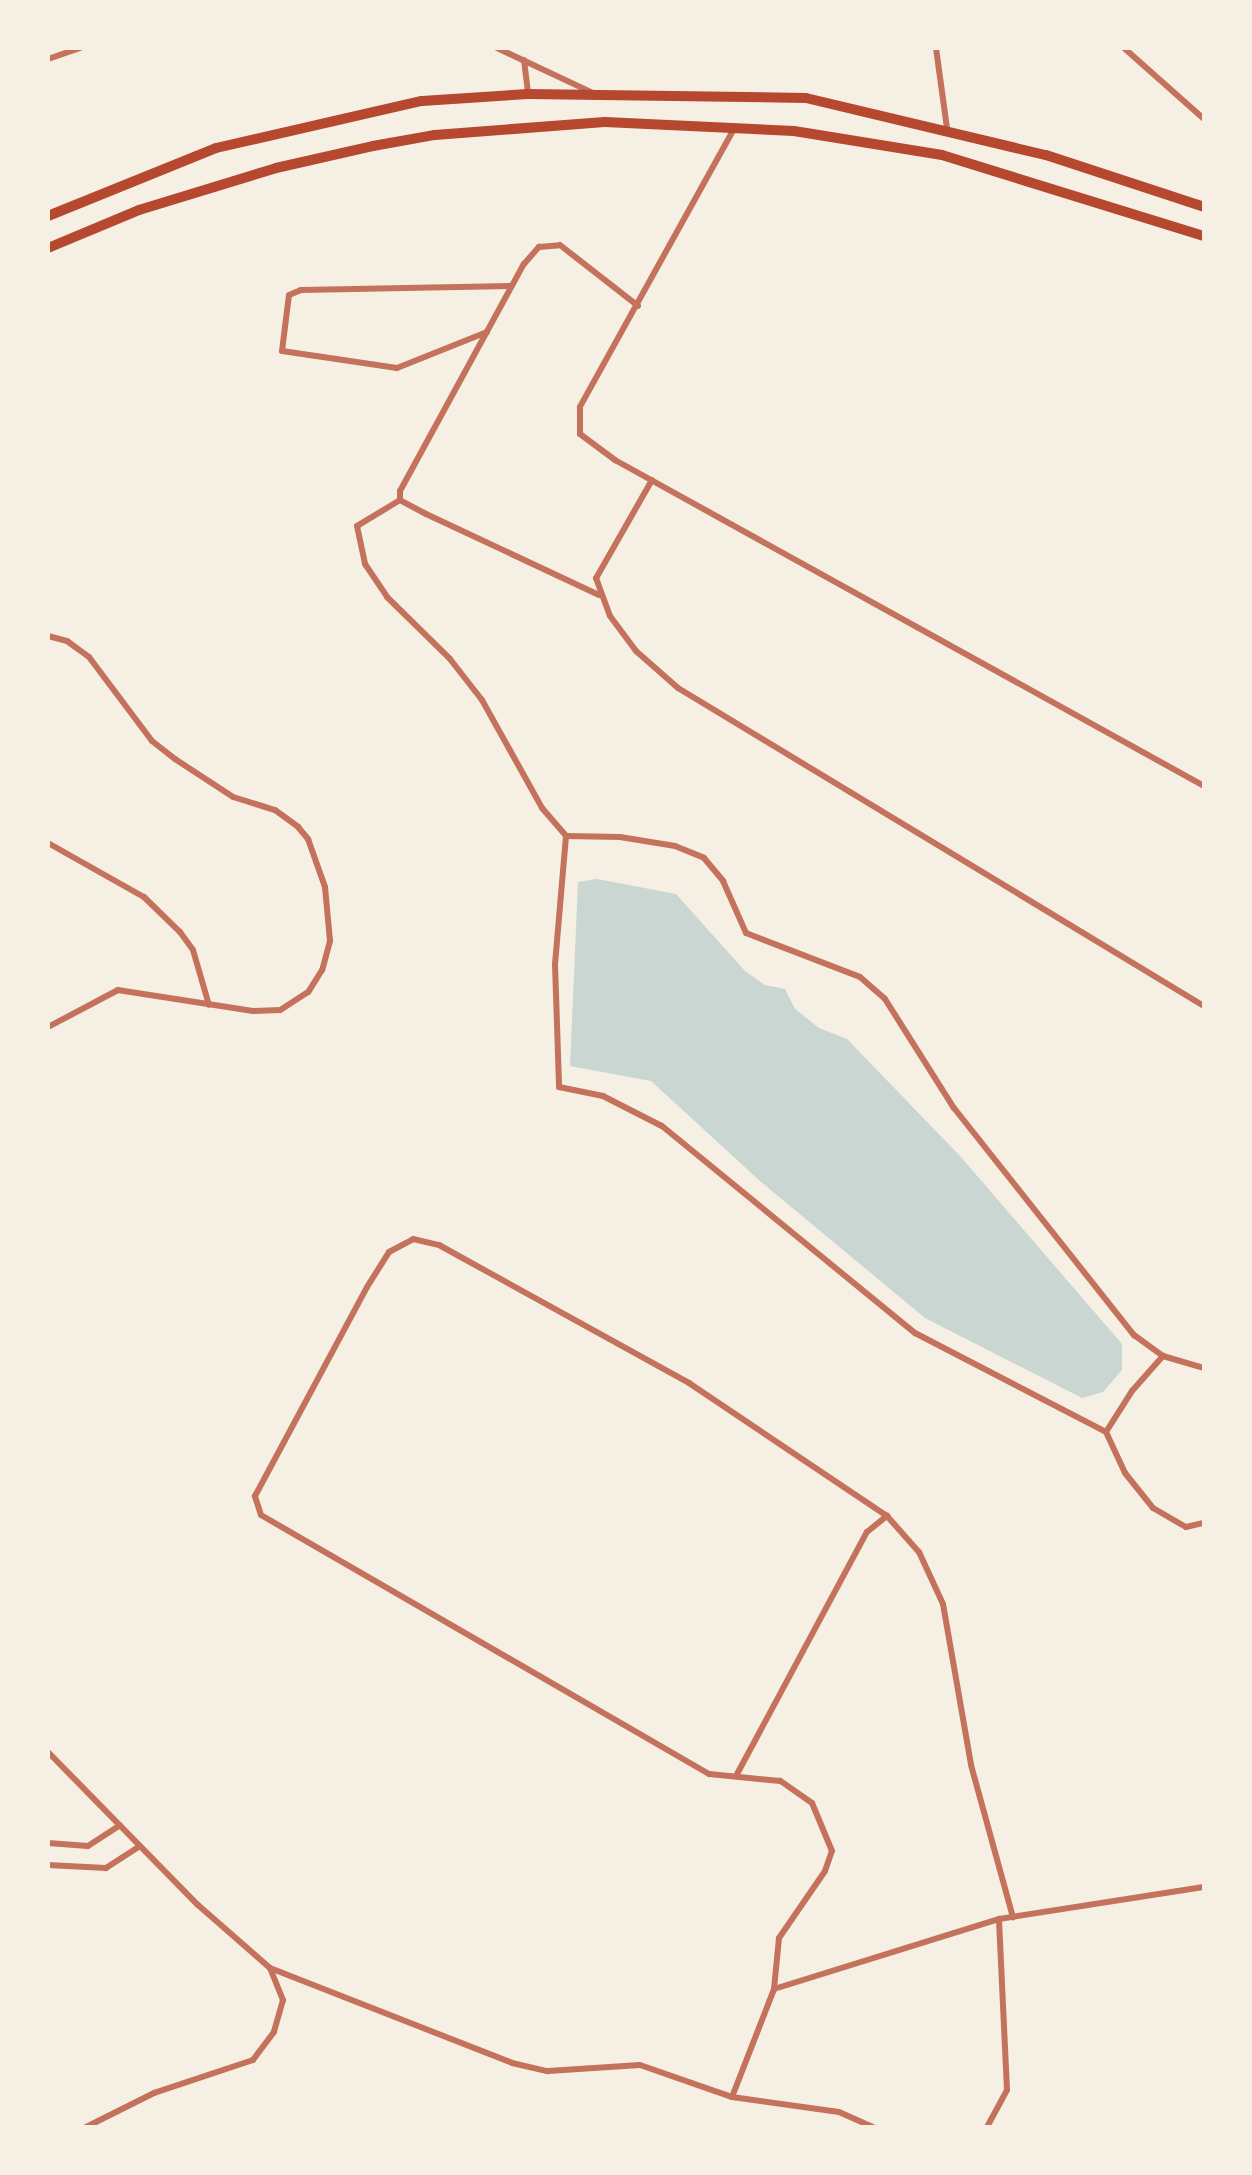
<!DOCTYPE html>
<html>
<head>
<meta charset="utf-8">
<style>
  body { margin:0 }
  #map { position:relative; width:1252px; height:2175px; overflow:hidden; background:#f6efe4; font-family:Cabin,sans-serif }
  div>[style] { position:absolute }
  .water>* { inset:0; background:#c9d6d2 }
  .minor>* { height:6px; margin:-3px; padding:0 3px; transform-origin:3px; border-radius:3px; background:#c5725c }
  .trunk>* { height:10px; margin:-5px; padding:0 5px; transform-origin:5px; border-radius:5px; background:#b5482f }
  span { translate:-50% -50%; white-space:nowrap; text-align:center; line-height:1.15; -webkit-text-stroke:6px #f6efe4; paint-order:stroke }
  .frame { position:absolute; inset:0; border:50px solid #f6efe4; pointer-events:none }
</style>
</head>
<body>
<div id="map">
  <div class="water">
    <i style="clip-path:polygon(597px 879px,676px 894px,745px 971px,765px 985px,785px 989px,795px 1009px,819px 1028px,847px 1039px,960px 1156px,1122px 1344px,1122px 1370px,1103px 1392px,1082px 1398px,925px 1318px,760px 1181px,651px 1081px,570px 1066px,578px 882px)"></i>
  </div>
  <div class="minor">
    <i style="left:497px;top:48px;width:104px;rotate:25.1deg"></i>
    <i style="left:936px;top:48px;width:81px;rotate:82.2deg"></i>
    <i style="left:1124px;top:48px;width:107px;rotate:41.6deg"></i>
    <i style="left:48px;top:59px;width:34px;rotate:-19deg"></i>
    <i style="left:524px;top:60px;width:34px;rotate:83deg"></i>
    <i style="left:735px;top:127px;width:320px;rotate:119deg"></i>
    <i style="left:580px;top:407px;width:27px;rotate:90deg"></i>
    <i style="left:580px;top:434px;width:44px;rotate:36.6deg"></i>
    <i style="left:615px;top:460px;width:673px;rotate:28.96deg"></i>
    <i style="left:487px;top:332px;width:97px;rotate:158.2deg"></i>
    <i style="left:397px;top:368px;width:116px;rotate:-171.6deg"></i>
    <i style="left:282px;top:351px;width:56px;rotate:-82.9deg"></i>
    <i style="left:289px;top:295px;width:13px;rotate:-23deg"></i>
    <i style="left:301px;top:290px;width:210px;rotate:-1.1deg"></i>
    <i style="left:652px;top:480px;width:113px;rotate:119.7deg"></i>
    <i style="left:596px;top:578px;width:40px;rotate:69.8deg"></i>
    <i style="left:610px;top:616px;width:44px;rotate:53.4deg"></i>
    <i style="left:636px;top:651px;width:56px;rotate:41.4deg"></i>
    <i style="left:678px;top:688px;width:615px;rotate:31.16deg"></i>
    <i style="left:400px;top:500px;width:50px;rotate:148.8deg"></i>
    <i style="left:357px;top:526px;width:39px;rotate:78deg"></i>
    <i style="left:365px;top:564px;width:40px;rotate:56deg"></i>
    <i style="left:387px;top:597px;width:88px;rotate:44.5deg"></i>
    <i style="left:450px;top:659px;width:52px;rotate:52deg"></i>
    <i style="left:482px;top:700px;width:124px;rotate:60.9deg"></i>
    <i style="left:542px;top:808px;width:37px;rotate:49deg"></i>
    <i style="left:566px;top:836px;width:128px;rotate:94.9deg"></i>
    <i style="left:555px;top:964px;width:123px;rotate:88.1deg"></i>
    <i style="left:559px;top:1087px;width:45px;rotate:11.6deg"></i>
    <i style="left:603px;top:1096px;width:66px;rotate:27deg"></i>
    <i style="left:662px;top:1126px;width:327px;rotate:39.3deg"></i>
    <i style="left:915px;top:1333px;width:215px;rotate:27.4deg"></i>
    <i style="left:1106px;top:1432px;width:45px;rotate:65.1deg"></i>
    <i style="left:1125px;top:1473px;width:45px;rotate:51.3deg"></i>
    <i style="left:1153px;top:1508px;width:38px;rotate:30deg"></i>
    <i style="left:1186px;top:1527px;width:18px;rotate:-13deg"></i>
    <i style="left:599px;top:595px;width:191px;rotate:-154.9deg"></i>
    <i style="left:426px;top:514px;width:30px;rotate:-152deg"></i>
    <i style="left:400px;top:500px;width:9px;rotate:-90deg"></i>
    <i style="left:400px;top:491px;width:259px;rotate:-61.4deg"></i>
    <i style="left:524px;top:264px;width:23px;rotate:-49deg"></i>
    <i style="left:539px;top:247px;width:21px;rotate:-5deg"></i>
    <i style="left:560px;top:245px;width:99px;rotate:38deg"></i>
    <i style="left:48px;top:636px;width:20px;rotate:15deg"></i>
    <i style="left:67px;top:641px;width:27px;rotate:36deg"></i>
    <i style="left:89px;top:657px;width:105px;rotate:53.1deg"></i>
    <i style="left:152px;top:741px;width:29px;rotate:38deg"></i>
    <i style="left:175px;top:759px;width:69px;rotate:33.2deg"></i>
    <i style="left:233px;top:797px;width:44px;rotate:17.2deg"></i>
    <i style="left:275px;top:810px;width:29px;rotate:36deg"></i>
    <i style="left:298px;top:827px;width:16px;rotate:50deg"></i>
    <i style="left:308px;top:839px;width:51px;rotate:70.5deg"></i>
    <i style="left:325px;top:887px;width:54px;rotate:84.7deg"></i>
    <i style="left:330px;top:941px;width:30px;rotate:105deg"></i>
    <i style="left:322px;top:970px;width:26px;rotate:122deg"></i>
    <i style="left:308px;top:992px;width:33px;rotate:147deg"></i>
    <i style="left:280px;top:1010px;width:27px;rotate:178deg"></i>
    <i style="left:253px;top:1011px;width:137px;rotate:-171.2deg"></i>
    <i style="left:118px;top:990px;width:79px;rotate:152.1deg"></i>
    <i style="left:566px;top:836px;width:54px;rotate:1.1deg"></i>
    <i style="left:620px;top:837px;width:56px;rotate:9.3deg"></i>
    <i style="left:675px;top:846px;width:31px;rotate:22deg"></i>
    <i style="left:704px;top:858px;width:30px;rotate:50deg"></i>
    <i style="left:723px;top:881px;width:57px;rotate:66.1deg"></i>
    <i style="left:746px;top:933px;width:122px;rotate:21.1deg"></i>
    <i style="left:860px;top:977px;width:33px;rotate:41deg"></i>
    <i style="left:885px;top:999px;width:129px;rotate:57.7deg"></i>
    <i style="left:954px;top:1108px;width:290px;rotate:51.6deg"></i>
    <i style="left:1134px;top:1335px;width:36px;rotate:36deg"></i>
    <i style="left:1163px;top:1356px;width:43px;rotate:16.3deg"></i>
    <i style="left:48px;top:843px;width:110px;rotate:29.4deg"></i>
    <i style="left:144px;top:897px;width:50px;rotate:44.2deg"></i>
    <i style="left:180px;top:932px;width:22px;rotate:54deg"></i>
    <i style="left:193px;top:950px;width:57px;rotate:73.8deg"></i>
    <i style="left:1106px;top:1432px;width:49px;rotate:-57.6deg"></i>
    <i style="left:1132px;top:1391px;width:47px;rotate:-48.5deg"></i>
    <i style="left:48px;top:1752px;width:214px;rotate:45.6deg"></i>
    <i style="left:198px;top:1905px;width:96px;rotate:41.2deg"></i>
    <i style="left:270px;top:1968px;width:35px;rotate:68deg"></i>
    <i style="left:283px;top:2000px;width:33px;rotate:106deg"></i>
    <i style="left:274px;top:2032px;width:35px;rotate:127deg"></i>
    <i style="left:253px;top:2060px;width:104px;rotate:161.6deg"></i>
    <i style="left:154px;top:2093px;width:76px;rotate:153.4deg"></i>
    <i style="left:736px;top:1776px;width:277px;rotate:-61.8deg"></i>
    <i style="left:867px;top:1532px;width:26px;rotate:-39deg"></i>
    <i style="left:48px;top:1843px;width:40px;rotate:4.3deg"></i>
    <i style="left:88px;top:1846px;width:38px;rotate:-33deg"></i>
    <i style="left:48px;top:1865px;width:58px;rotate:3deg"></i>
    <i style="left:106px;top:1868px;width:40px;rotate:-32.9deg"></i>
    <i style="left:270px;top:1968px;width:260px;rotate:21.4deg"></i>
    <i style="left:512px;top:2063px;width:37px;rotate:13deg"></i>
    <i style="left:548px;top:2071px;width:92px;rotate:-3.7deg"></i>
    <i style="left:640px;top:2065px;width:97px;rotate:19.2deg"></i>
    <i style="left:732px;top:2097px;width:108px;rotate:8deg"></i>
    <i style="left:839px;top:2112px;width:37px;rotate:24deg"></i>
    <i style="left:774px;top:1989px;width:51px;rotate:-84.4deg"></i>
    <i style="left:779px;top:1938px;width:81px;rotate:-55.5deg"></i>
    <i style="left:825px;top:1871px;width:21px;rotate:-71deg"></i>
    <i style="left:832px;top:1851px;width:52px;rotate:-112.6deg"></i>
    <i style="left:812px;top:1803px;width:39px;rotate:-145deg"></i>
    <i style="left:780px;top:1781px;width:71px;rotate:-174.4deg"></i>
    <i style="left:709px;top:1774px;width:517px;rotate:-149.97deg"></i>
    <i style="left:261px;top:1515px;width:20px;rotate:-108deg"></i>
    <i style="left:255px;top:1496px;width:237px;rotate:-61.8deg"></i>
    <i style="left:367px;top:1287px;width:41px;rotate:-57.8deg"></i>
    <i style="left:389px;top:1252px;width:27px;rotate:-28deg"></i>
    <i style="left:413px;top:1239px;width:27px;rotate:13deg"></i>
    <i style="left:439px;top:1245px;width:286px;rotate:28.9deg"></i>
    <i style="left:689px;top:1383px;width:239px;rotate:33.9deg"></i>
    <i style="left:887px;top:1516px;width:48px;rotate:48.4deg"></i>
    <i style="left:919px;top:1552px;width:57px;rotate:65.2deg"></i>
    <i style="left:943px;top:1604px;width:163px;rotate:80.1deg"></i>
    <i style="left:971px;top:1765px;width:158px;rotate:74.6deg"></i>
    <i style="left:732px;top:2097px;width:116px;rotate:-68.7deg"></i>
    <i style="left:774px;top:1989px;width:236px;rotate:-17.3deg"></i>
    <i style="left:999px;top:1919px;width:207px;rotate:-8.9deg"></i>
    <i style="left:987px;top:2127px;width:42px;rotate:-61.6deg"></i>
    <i style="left:1007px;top:2090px;width:171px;rotate:-92.7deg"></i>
  </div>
  <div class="trunk">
    <i style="left:48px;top:216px;width:181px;rotate:-22deg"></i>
    <i style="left:216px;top:148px;width:211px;rotate:-12.9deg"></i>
    <i style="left:422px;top:101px;width:106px;rotate:-3.8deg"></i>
    <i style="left:528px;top:94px;width:278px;rotate:0.8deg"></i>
    <i style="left:806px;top:98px;width:247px;rotate:13.4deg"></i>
    <i style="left:1046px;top:155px;width:166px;rotate:18.2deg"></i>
    <i style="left:48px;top:248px;width:99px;rotate:-22.7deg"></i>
    <i style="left:139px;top:210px;width:143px;rotate:-17deg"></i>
    <i style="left:276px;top:168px;width:99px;rotate:-12.8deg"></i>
    <i style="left:373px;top:146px;width:63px;rotate:-10.1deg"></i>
    <i style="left:435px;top:135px;width:170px;rotate:-4.4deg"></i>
    <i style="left:605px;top:122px;width:189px;rotate:2.7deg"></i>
    <i style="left:794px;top:131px;width:150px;rotate:9.2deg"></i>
    <i style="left:942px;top:155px;width:274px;rotate:17.2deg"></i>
  </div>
  <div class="frame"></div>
</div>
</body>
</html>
